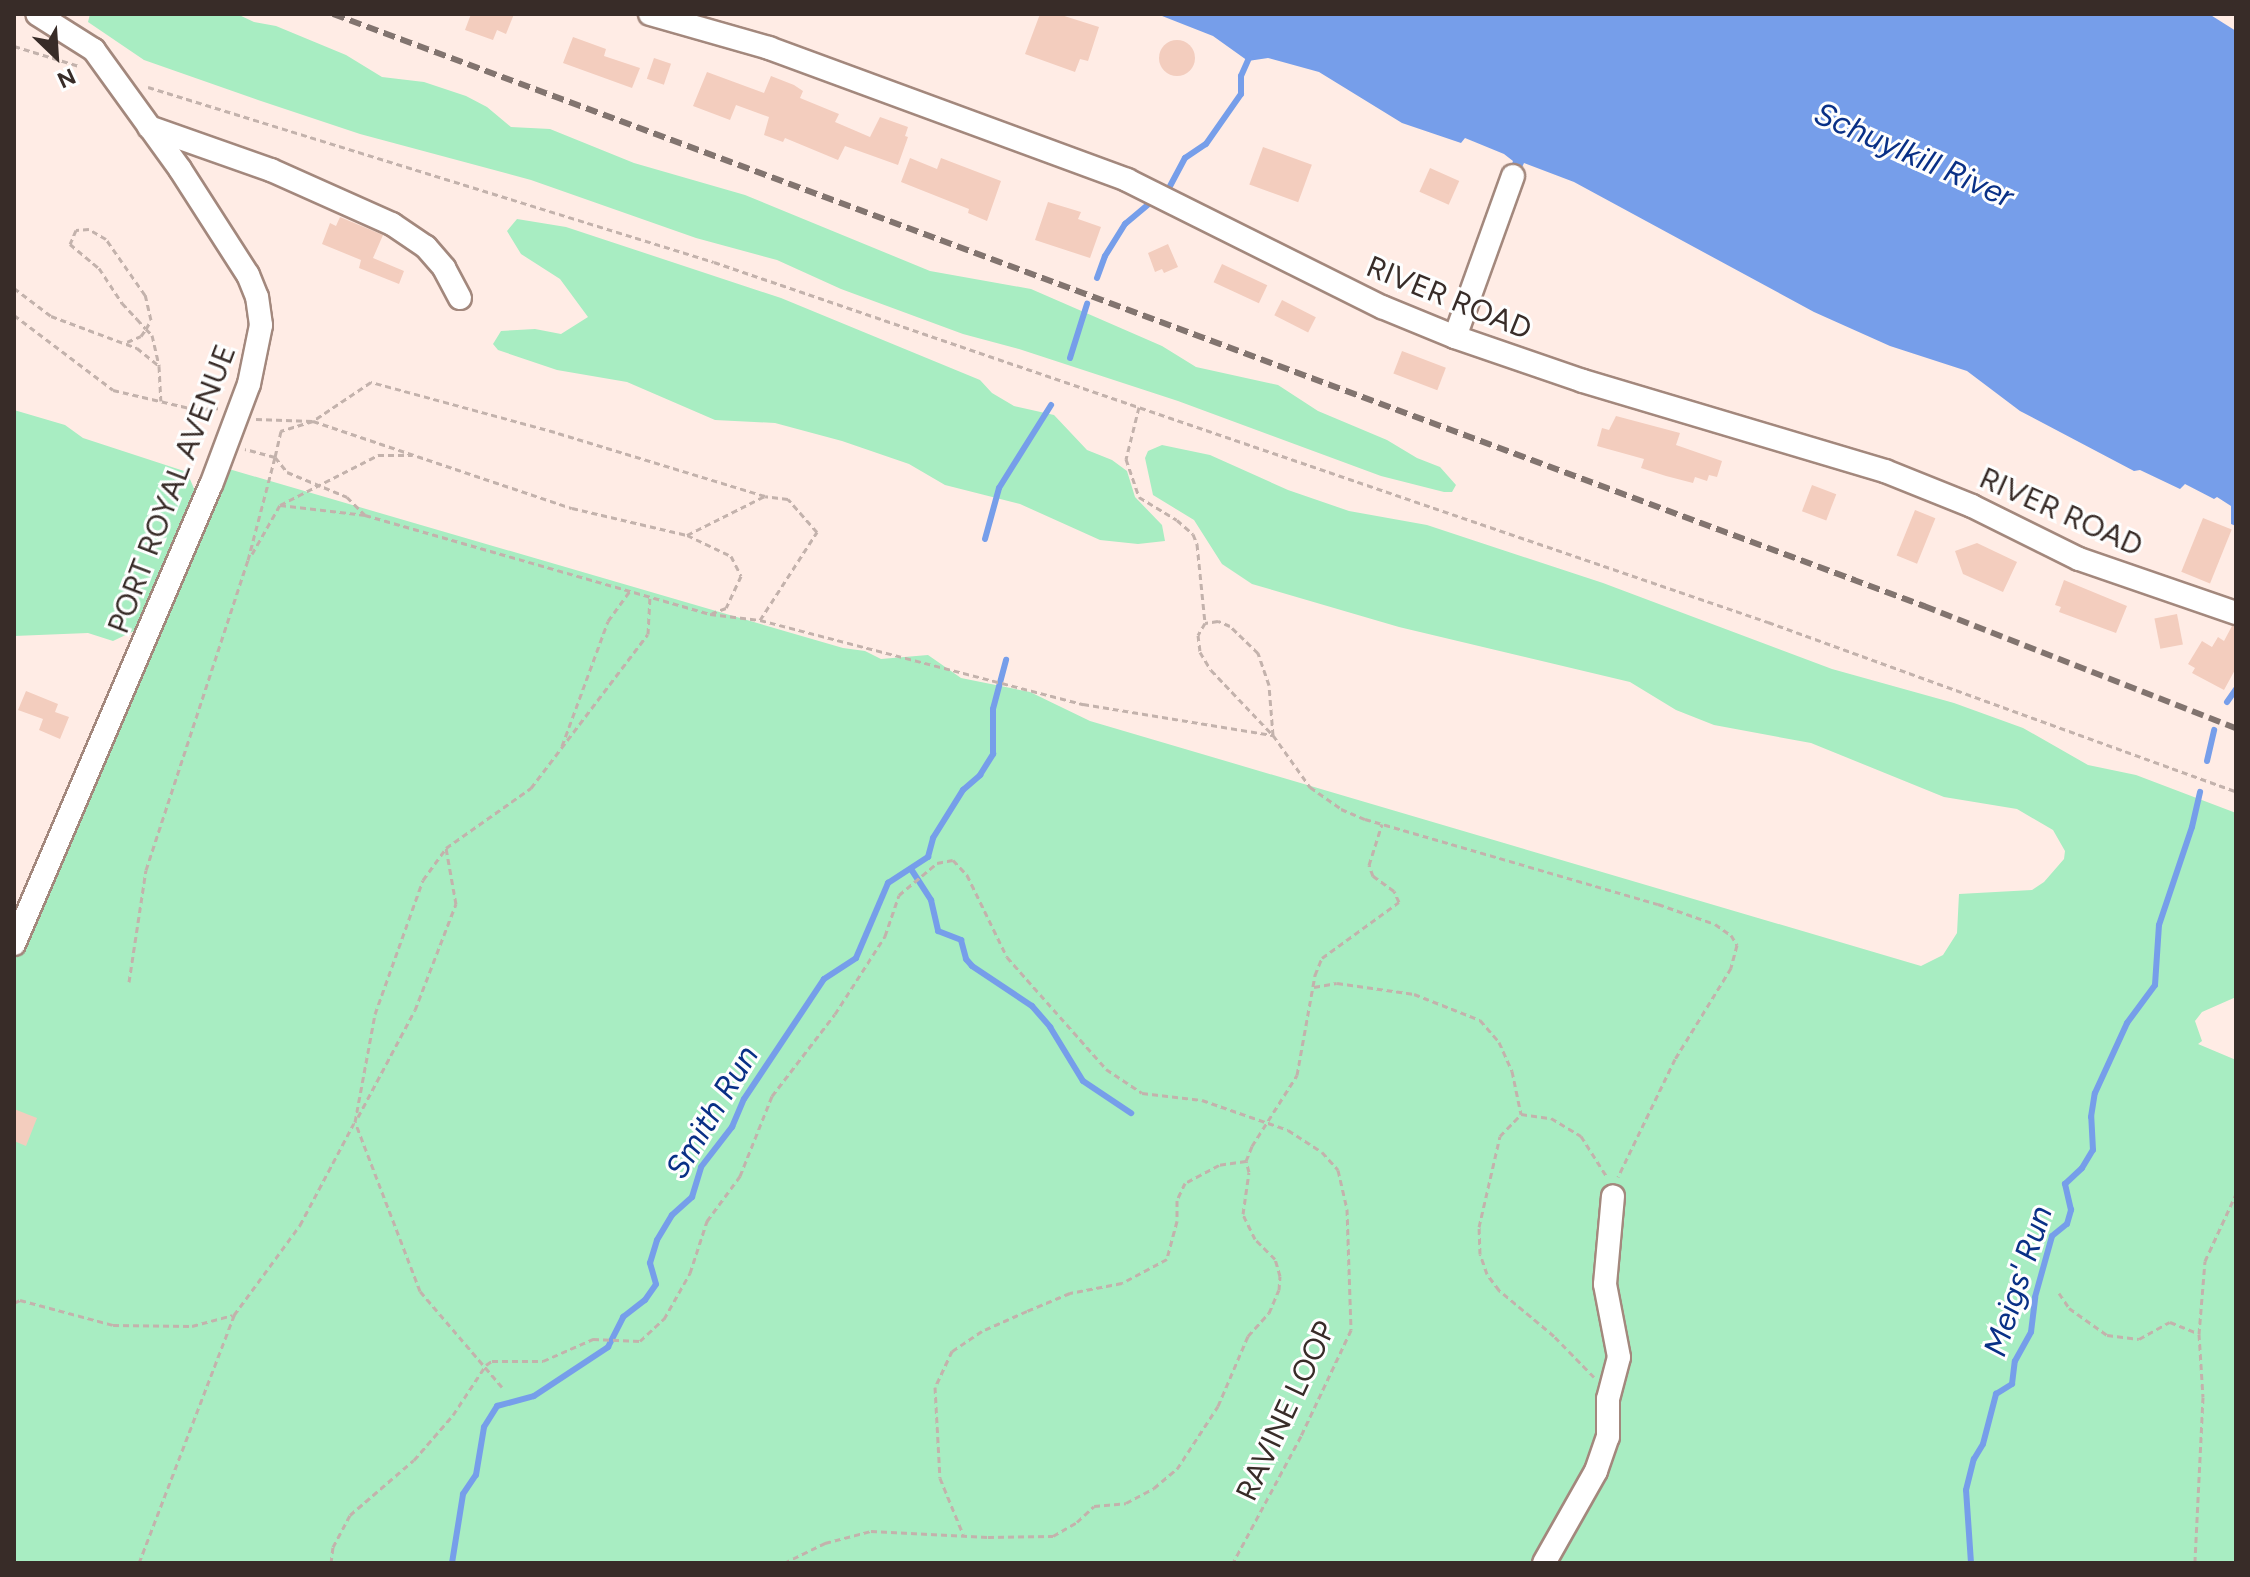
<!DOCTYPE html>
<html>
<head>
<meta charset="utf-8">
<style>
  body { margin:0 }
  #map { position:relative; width:2250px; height:1577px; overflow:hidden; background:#ffece5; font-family:Figtree,sans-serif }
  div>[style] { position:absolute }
  .green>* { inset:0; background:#a8edc2 }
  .water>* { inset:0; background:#769eea }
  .stream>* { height:6px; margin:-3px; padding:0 3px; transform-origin:3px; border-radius:3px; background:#769eea }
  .building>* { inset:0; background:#f3cdbe; transform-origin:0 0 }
  .round { border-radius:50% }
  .path>* { height:3px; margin-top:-1.5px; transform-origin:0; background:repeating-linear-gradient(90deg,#c3b2ac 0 6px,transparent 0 10px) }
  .roads { filter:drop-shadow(2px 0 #a3887d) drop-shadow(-2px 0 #a3887d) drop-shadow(0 2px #a3887d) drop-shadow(0 -2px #a3887d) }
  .minor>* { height:22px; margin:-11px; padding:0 11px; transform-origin:11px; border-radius:11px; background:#fff }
  .rail>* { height:6px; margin-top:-3px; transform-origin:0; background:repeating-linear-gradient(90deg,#82746f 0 12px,transparent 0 18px) }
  span { translate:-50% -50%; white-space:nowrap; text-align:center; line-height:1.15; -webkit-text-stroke:6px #fefefe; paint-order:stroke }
  .street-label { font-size:30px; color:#382c28 }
  .water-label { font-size:32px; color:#093086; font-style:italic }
  .frame { position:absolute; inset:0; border:16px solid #382c28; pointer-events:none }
  .north { position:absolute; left:16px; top:16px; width:80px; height:80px; -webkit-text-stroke:6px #fefefe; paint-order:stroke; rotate:155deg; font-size:22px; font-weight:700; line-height:32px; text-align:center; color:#382c28 }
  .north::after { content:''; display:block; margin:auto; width:28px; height:36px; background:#382c28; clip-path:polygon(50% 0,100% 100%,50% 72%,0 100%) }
</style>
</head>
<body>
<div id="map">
  <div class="green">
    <i style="clip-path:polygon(90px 14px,237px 14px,254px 22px,276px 26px,346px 55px,382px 77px,424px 82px,466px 96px,487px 107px,511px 127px,550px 129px,634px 163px,745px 195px,930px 271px,1031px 289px,1162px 346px,1196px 367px,1278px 385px,1318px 411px,1387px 440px,1417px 458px,1440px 467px,1456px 485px,1452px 492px,1444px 492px,1381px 476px,1178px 401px,1019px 349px,963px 334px,841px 289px,777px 260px,696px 238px,531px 180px,360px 134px,258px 100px,144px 60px,88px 22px)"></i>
    <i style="clip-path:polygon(517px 219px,566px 227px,781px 298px,980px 380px,992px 393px,1014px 406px,1054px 415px,1087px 450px,1112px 460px,1127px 471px,1135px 497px,1162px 525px,1165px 541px,1138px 544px,1100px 540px,1020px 504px,945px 485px,909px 464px,842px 441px,775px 423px,715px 420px,627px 382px,557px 370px,498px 350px,493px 344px,501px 331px,535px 329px,561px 334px,588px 317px,560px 279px,521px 254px,507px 231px)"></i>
    <i style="clip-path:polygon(14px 410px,65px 425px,83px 438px,187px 472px,195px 491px,134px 631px,113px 641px,88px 633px,14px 636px)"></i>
    <i style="clip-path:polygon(1162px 445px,1210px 455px,1288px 490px,1349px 511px,1427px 525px,1603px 583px,1832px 669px,1954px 703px,2023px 728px,2088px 765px,2136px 775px,2236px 813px,2236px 997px,2202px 1012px,2195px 1021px,2202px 1041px,2198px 1044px,2236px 1060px,2236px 1563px,14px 1563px,14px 962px,222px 467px,843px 648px,865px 651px,881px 659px,928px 655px,961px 678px,1030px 692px,1090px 721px,1921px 966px,1943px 955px,1957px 933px,1959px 894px,2032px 890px,2044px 882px,2064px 859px,2065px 851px,2053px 830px,2017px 809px,1944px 797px,1811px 743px,1714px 725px,1676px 710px,1630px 682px,1399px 627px,1252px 584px,1222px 564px,1194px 520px,1153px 495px,1145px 458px,1148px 451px)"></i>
  </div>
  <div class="water">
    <i style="clip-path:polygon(1157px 14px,2209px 14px,2236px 31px,2236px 526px,2231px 524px,2231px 506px,2217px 497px,2214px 499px,2185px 484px,2180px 489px,2140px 470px,2134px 471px,2020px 411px,1967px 371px,1890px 346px,1814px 312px,1574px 182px,1524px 163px,1517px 178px,1508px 174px,1513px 161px,1504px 154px,1465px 138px,1461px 143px,1402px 123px,1319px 72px,1268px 58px,1248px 61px,1213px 36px)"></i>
  </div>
  <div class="stream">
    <i style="left:1169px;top:188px;width:34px;rotate:-62deg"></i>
    <i style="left:1185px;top:158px;width:25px;rotate:-34deg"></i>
    <i style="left:1206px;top:144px;width:61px;rotate:-55deg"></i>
    <i style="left:1241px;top:94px;width:18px;rotate:-90deg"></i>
    <i style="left:1241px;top:76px;width:24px;rotate:-66deg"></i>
    <i style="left:1097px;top:278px;width:23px;rotate:-70deg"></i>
    <i style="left:1105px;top:256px;width:38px;rotate:-58deg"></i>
    <i style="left:1125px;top:224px;width:33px;rotate:-40deg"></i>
    <i style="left:1070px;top:358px;width:57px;rotate:-72.5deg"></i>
    <i style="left:985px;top:539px;width:53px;rotate:-74.6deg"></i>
    <i style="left:999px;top:488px;width:98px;rotate:-57.9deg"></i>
    <i style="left:2227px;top:702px;width:16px;rotate:-55deg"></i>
    <i style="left:2207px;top:761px;width:32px;rotate:-77deg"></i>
    <i style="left:911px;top:869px;width:37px;rotate:57deg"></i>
    <i style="left:931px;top:900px;width:32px;rotate:77deg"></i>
    <i style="left:938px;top:931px;width:25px;rotate:21deg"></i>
    <i style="left:961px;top:940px;width:20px;rotate:75deg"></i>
    <i style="left:966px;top:959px;width:9px;rotate:49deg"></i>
    <i style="left:972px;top:966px;width:72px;rotate:33.7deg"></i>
    <i style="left:1032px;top:1006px;width:28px;rotate:49deg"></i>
    <i style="left:1050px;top:1027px;width:63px;rotate:58.6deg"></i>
    <i style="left:1083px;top:1081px;width:58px;rotate:33.7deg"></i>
    <i style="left:452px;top:1563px;width:70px;rotate:-80.9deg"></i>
    <i style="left:463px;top:1494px;width:23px;rotate:-56deg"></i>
    <i style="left:476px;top:1475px;width:49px;rotate:-80.5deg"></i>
    <i style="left:484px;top:1427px;width:25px;rotate:-58deg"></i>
    <i style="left:497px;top:1406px;width:38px;rotate:-15deg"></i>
    <i style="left:534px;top:1396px;width:89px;rotate:-33.5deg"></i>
    <i style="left:608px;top:1347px;width:34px;rotate:-63deg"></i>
    <i style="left:623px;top:1317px;width:28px;rotate:-38deg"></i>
    <i style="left:645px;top:1300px;width:19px;rotate:-55deg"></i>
    <i style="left:656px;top:1284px;width:22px;rotate:-106deg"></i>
    <i style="left:650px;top:1263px;width:24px;rotate:-73deg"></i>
    <i style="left:657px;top:1240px;width:29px;rotate:-59deg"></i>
    <i style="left:672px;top:1215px;width:27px;rotate:-42deg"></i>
    <i style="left:692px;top:1197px;width:31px;rotate:-73deg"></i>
    <i style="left:701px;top:1167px;width:51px;rotate:-52.2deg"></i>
    <i style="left:732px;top:1127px;width:30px;rotate:-67deg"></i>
    <i style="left:744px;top:1099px;width:144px;rotate:-56.3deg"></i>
    <i style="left:824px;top:979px;width:38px;rotate:-33deg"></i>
    <i style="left:856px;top:958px;width:82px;rotate:-66.9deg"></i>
    <i style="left:888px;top:883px;width:48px;rotate:-33deg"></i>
    <i style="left:928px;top:857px;width:20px;rotate:-75deg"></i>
    <i style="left:933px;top:838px;width:57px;rotate:-58deg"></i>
    <i style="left:963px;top:790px;width:23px;rotate:-41deg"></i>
    <i style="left:980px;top:775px;width:25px;rotate:-58deg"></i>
    <i style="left:993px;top:754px;width:45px;rotate:-90deg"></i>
    <i style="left:993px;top:709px;width:51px;rotate:-75.1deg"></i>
    <i style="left:1971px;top:1563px;width:73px;rotate:-93.9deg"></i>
    <i style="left:1966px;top:1490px;width:32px;rotate:-76deg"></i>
    <i style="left:1974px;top:1459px;width:17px;rotate:-59deg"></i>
    <i style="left:1983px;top:1444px;width:52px;rotate:-75.4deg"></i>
    <i style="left:1996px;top:1394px;width:19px;rotate:-32deg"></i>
    <i style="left:2012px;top:1384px;width:23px;rotate:-83deg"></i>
    <i style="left:2015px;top:1361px;width:33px;rotate:-61deg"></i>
    <i style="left:2031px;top:1332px;width:35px;rotate:-83deg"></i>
    <i style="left:2035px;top:1297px;width:63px;rotate:-74.4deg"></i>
    <i style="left:2052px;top:1236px;width:19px;rotate:-39deg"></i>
    <i style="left:2067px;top:1224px;width:15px;rotate:-74deg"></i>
    <i style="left:2071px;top:1210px;width:27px;rotate:-103deg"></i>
    <i style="left:2065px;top:1184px;width:23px;rotate:-43deg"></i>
    <i style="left:2082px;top:1168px;width:21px;rotate:-59deg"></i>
    <i style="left:2093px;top:1150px;width:33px;rotate:-93deg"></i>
    <i style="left:2091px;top:1117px;width:24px;rotate:-81deg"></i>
    <i style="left:2095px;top:1093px;width:77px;rotate:-65.4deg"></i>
    <i style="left:2127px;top:1023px;width:47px;rotate:-53.6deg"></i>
    <i style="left:2155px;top:985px;width:60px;rotate:-86.2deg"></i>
    <i style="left:2159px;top:925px;width:103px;rotate:-71.4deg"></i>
    <i style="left:2192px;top:827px;width:36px;rotate:-77deg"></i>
  </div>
  <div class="building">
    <i style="clip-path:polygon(471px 14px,514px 14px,506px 34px,497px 30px,493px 40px,465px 30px)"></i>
    <i style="clip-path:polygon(1040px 14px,1058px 14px,1099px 27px,1088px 61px,1080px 59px,1075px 72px,1025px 54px)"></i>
    <i style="clip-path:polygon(573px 37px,606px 49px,604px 56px,640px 68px,632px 88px,563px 63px)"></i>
    <i class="round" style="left:1159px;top:40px;width:36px;height:36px"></i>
    <i style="left:654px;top:58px;width:18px;height:22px;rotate:19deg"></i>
    <i style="clip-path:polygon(707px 72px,764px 93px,771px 76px,794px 85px,803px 91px,800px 98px,839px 114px,835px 122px,870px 137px,880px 117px,908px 127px,905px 136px,908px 137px,898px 165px,845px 146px,838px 160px,785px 138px,783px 142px,764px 135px,769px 117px,736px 105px,730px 120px,693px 106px)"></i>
    <i style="left:1263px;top:147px;width:52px;height:40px;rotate:20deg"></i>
    <i style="clip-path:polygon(910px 158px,937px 169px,941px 158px,1001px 181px,987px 221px,968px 213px,969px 209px,901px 182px)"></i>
    <i style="left:1430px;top:168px;width:32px;height:26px;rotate:24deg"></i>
    <i style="clip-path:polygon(1048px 202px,1081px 212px,1078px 219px,1101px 227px,1090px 258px,1035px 240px)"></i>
    <i style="clip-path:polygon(340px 217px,383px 235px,373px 258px,404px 271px,399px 284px,359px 268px,361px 260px,322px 244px,330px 223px,336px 226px)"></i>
    <i style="clip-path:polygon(1168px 244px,1178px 267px,1164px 273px,1162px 269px,1155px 272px,1148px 253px)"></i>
    <i style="left:1222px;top:264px;width:50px;height:20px;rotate:25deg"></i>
    <i style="left:1282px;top:300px;width:38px;height:17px;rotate:27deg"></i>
    <i style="left:1402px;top:351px;width:47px;height:24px;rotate:21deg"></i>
    <i style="clip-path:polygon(1616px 416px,1680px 433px,1676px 445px,1722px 461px,1717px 477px,1709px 475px,1707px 481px,1695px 477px,1693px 483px,1666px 476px,1641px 468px,1644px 459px,1597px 446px,1602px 428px,1609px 430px)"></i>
    <i style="left:1812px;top:485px;width:26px;height:28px;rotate:21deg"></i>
    <i style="left:1915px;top:510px;width:22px;height:49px;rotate:22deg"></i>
    <i style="left:2203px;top:518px;width:31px;height:58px;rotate:22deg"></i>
    <i style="clip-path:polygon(1977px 543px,2017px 562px,2003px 592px,1963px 574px,1955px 551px)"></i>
    <i style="clip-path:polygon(2064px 580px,2127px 606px,2116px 633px,2059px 612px,2061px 607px,2055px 605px)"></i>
    <i style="left:2177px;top:614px;width:31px;height:23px;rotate:79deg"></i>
    <i style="clip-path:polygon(2232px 626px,2236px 627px,2236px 668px,2224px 690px,2192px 673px,2195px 668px,2188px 664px,2202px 641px,2212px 647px,2218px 637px,2224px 641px)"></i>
    <i style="clip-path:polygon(26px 691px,58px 704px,55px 712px,69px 717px,60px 739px,39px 730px,43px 719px,18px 710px)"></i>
    <i style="clip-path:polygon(14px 1109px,37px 1118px,26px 1146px,14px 1141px)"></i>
  </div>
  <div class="path">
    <i style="left:14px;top:46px;width:68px;rotate:17.1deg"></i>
    <i style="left:148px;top:87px;width:592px;rotate:17.18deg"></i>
    <i style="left:714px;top:262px;width:1114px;rotate:18.86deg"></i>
    <i style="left:1768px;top:622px;width:498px;rotate:19.9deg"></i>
    <i style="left:14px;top:288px;width:46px;rotate:37.1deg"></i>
    <i style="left:51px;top:316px;width:92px;rotate:20.4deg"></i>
    <i style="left:137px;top:348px;width:28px;rotate:39deg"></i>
    <i style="left:159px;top:366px;width:35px;rotate:87deg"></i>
    <i style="left:14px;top:315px;width:124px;rotate:37.1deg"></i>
    <i style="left:113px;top:390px;width:83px;rotate:13.2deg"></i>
    <i style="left:194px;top:409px;width:24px;rotate:-2deg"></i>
    <i style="left:127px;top:342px;width:15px;rotate:-23deg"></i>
    <i style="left:141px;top:336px;width:9px;rotate:-54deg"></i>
    <i style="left:146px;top:329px;width:10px;rotate:-61deg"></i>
    <i style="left:151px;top:320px;width:26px;rotate:-103deg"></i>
    <i style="left:145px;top:295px;width:68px;rotate:-124.9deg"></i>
    <i style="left:106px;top:239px;width:20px;rotate:-150deg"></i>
    <i style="left:89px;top:229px;width:13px;rotate:176deg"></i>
    <i style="left:76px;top:230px;width:15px;rotate:113deg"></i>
    <i style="left:70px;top:244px;width:38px;rotate:40deg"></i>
    <i style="left:99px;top:268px;width:42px;rotate:56.7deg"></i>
    <i style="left:122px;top:303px;width:22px;rotate:47deg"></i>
    <i style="left:137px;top:319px;width:13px;rotate:48deg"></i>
    <i style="left:146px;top:329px;width:8px;rotate:45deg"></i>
    <i style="left:152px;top:335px;width:32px;rotate:77deg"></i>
    <i style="left:1139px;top:407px;width:54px;rotate:104deg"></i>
    <i style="left:1126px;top:459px;width:40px;rotate:71.1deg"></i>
    <i style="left:1139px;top:497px;width:44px;rotate:31.2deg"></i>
    <i style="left:1177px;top:520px;width:21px;rotate:41deg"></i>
    <i style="left:1193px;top:534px;width:11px;rotate:68deg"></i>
    <i style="left:1197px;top:544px;width:79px;rotate:84.2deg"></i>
    <i style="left:1205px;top:623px;width:14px;rotate:120deg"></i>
    <i style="left:1198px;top:635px;width:17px;rotate:83deg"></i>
    <i style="left:1200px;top:652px;width:21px;rotate:59deg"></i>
    <i style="left:1211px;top:670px;width:90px;rotate:46.4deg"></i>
    <i style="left:1273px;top:735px;width:64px;rotate:54.6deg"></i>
    <i style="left:1310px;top:787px;width:38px;rotate:35deg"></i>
    <i style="left:1341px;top:809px;width:26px;rotate:23deg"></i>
    <i style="left:1365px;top:819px;width:305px;rotate:16.2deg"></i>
    <i style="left:1658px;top:904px;width:60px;rotate:19.3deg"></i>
    <i style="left:1715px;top:924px;width:19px;rotate:35deg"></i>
    <i style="left:1731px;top:935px;width:12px;rotate:59deg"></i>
    <i style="left:1737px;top:945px;width:24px;rotate:105deg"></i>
    <i style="left:1731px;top:968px;width:107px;rotate:121.6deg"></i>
    <i style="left:1675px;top:1059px;width:131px;rotate:115.8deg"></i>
    <i style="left:256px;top:419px;width:57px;rotate:2deg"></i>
    <i style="left:313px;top:421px;width:273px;rotate:18.6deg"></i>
    <i style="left:572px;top:508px;width:118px;rotate:13.2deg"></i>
    <i style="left:687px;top:535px;width:87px;rotate:-26.6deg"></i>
    <i style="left:280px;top:505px;width:86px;rotate:6.7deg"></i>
    <i style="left:365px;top:515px;width:359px;rotate:16deg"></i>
    <i style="left:710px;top:614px;width:50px;rotate:6.8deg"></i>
    <i style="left:760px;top:620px;width:105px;rotate:-57.1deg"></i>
    <i style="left:817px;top:532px;width:44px;rotate:-131.3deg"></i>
    <i style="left:788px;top:499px;width:23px;rotate:-173deg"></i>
    <i style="left:765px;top:496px;width:220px;rotate:-163.1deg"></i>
    <i style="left:555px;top:432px;width:191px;rotate:-164.8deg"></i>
    <i style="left:371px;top:382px;width:70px;rotate:146.1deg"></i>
    <i style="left:313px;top:421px;width:34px;rotate:163deg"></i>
    <i style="left:281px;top:431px;width:27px;rotate:103deg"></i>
    <i style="left:275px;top:457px;width:19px;rotate:51deg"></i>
    <i style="left:287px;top:472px;width:65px;rotate:22.6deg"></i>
    <i style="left:347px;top:497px;width:25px;rotate:45deg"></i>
    <i style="left:687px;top:535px;width:49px;rotate:25.5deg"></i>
    <i style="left:731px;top:556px;width:22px;rotate:63deg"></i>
    <i style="left:741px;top:576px;width:35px;rotate:115deg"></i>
    <i style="left:726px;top:608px;width:15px;rotate:160deg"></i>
    <i style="left:252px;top:554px;width:56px;rotate:-60.3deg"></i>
    <i style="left:280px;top:505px;width:110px;rotate:-27deg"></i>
    <i style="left:378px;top:455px;width:34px"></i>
    <i style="left:760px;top:620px;width:334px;rotate:14.6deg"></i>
    <i style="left:1083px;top:704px;width:193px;rotate:9.3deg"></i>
    <i style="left:1273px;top:735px;width:50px;rotate:-94.6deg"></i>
    <i style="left:1269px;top:685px;width:34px;rotate:-109deg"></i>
    <i style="left:1258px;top:653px;width:39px;rotate:-136deg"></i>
    <i style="left:1230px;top:626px;width:13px;rotate:-157deg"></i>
    <i style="left:1218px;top:621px;width:13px;rotate:171deg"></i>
    <i style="left:562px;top:746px;width:133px;rotate:-69.8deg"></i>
    <i style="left:608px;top:621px;width:39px;rotate:-54deg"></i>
    <i style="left:129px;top:982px;width:113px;rotate:-81.4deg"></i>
    <i style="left:146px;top:870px;width:326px;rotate:-71.8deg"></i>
    <i style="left:248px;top:560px;width:106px;rotate:-75.3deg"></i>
    <i style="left:275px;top:457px;width:31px;rotate:-165deg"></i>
    <i style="left:1314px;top:987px;width:23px;rotate:-10deg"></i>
    <i style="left:1337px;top:983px;width:78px;rotate:8.1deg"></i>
    <i style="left:1414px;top:994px;width:71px;rotate:21.5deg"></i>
    <i style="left:1480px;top:1020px;width:29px;rotate:49deg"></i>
    <i style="left:1499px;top:1042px;width:32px;rotate:66deg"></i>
    <i style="left:1512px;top:1071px;width:44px;rotate:78.2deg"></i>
    <i style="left:358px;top:1117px;width:121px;rotate:-62deg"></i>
    <i style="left:415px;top:1010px;width:114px;rotate:-68.9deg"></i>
    <i style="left:456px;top:904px;width:57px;rotate:-100.1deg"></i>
    <i style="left:1246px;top:1161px;width:16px;rotate:-68deg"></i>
    <i style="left:1252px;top:1146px;width:84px;rotate:-57.6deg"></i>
    <i style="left:1297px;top:1075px;width:102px;rotate:-79.8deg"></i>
    <i style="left:1315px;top:975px;width:18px;rotate:-68deg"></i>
    <i style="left:1322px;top:958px;width:95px;rotate:-36deg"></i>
    <i style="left:1399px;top:902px;width:12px;rotate:-114deg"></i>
    <i style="left:1394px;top:891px;width:26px;rotate:-144deg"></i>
    <i style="left:1373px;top:876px;width:12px;rotate:-110deg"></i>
    <i style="left:1369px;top:865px;width:43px;rotate:-72.4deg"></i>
    <i style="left:2059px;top:1293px;width:18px;rotate:56deg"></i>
    <i style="left:2069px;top:1308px;width:47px;rotate:35.4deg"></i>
    <i style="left:2107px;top:1335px;width:32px;rotate:7deg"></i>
    <i style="left:2139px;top:1339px;width:35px;rotate:-29deg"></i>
    <i style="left:2170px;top:1322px;width:31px;rotate:22deg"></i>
    <i style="left:2199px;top:1334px;width:63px;rotate:86.4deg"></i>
    <i style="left:2203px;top:1397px;width:166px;rotate:92.8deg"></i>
    <i style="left:14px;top:1303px;width:7px;rotate:-27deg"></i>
    <i style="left:20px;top:1300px;width:96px;rotate:15deg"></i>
    <i style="left:113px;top:1325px;width:79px;rotate:0.7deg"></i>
    <i style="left:192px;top:1326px;width:42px;rotate:-15deg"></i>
    <i style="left:2199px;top:1334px;width:73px;rotate:-85.3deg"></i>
    <i style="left:2205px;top:1261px;width:74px;rotate:-65.2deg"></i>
    <i style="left:1594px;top:1377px;width:57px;rotate:-134.3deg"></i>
    <i style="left:1554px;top:1336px;width:72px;rotate:-140.1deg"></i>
    <i style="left:1499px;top:1290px;width:20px;rotate:-127deg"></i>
    <i style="left:1487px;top:1274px;width:21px;rotate:-109deg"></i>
    <i style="left:1480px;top:1254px;width:27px;rotate:-92deg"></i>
    <i style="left:1479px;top:1227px;width:93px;rotate:-77deg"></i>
    <i style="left:1500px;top:1136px;width:30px;rotate:-46deg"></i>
    <i style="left:1521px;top:1114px;width:30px;rotate:8deg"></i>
    <i style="left:1551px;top:1118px;width:35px;rotate:31deg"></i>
    <i style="left:1581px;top:1136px;width:49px;rotate:57.6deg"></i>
    <i style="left:502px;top:1387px;width:126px;rotate:-130.5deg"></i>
    <i style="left:420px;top:1291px;width:181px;rotate:-111deg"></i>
    <i style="left:355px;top:1122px;width:110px;rotate:-79.5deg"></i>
    <i style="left:375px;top:1014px;width:142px;rotate:-70.3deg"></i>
    <i style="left:423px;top:880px;width:39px;rotate:-54deg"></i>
    <i style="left:446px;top:848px;width:104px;rotate:-35.2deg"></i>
    <i style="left:531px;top:788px;width:193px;rotate:-52.8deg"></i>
    <i style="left:648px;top:634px;width:39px;rotate:-87deg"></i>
    <i style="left:139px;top:1563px;width:266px;rotate:-69deg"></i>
    <i style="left:234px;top:1315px;width:112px;rotate:-53.7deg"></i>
    <i style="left:300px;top:1225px;width:115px;rotate:-62.1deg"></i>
    <i style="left:331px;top:1563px;width:16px;rotate:-83deg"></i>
    <i style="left:333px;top:1547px;width:36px;rotate:-62deg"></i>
    <i style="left:350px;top:1515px;width:84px;rotate:-40.7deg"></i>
    <i style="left:414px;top:1460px;width:60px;rotate:-49.1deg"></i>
    <i style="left:453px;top:1415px;width:60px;rotate:-56.6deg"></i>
    <i style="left:486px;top:1365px;width:7px;rotate:-34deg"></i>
    <i style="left:492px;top:1361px;width:51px"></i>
    <i style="left:543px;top:1361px;width:55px;rotate:-23.7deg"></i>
    <i style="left:593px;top:1339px;width:47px;rotate:2.4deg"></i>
    <i style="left:640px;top:1341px;width:33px;rotate:-43deg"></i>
    <i style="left:664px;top:1319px;width:53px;rotate:-60.5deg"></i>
    <i style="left:690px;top:1273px;width:55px;rotate:-71.9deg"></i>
    <i style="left:707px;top:1221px;width:56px;rotate:-53.7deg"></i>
    <i style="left:740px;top:1176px;width:86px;rotate:-68.2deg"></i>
    <i style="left:772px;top:1096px;width:103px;rotate:-52.5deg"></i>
    <i style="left:835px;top:1014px;width:93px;rotate:-57.3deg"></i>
    <i style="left:885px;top:936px;width:43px;rotate:-71.1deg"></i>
    <i style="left:899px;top:895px;width:50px;rotate:-40.1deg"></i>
    <i style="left:937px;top:863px;width:16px;rotate:-11deg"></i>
    <i style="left:953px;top:860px;width:21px;rotate:47deg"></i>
    <i style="left:967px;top:875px;width:91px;rotate:64deg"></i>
    <i style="left:1007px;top:957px;width:149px;rotate:48.5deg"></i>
    <i style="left:1106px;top:1069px;width:43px;rotate:33.7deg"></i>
    <i style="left:1142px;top:1093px;width:60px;rotate:6.7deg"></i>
    <i style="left:1202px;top:1100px;width:91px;rotate:19.2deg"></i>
    <i style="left:1288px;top:1130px;width:40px;rotate:32.9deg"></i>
    <i style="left:1322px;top:1152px;width:24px;rotate:48deg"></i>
    <i style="left:1338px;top:1170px;width:40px;rotate:77deg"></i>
    <i style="left:1347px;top:1209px;width:121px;rotate:88.1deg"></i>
    <i style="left:1351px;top:1330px;width:117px;rotate:115.3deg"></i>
    <i style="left:1301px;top:1436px;width:144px;rotate:118.2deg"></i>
    <i style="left:784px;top:1563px;width:46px;rotate:-26deg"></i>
    <i style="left:825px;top:1543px;width:48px;rotate:-14.6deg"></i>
    <i style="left:871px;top:1531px;width:117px;rotate:2.9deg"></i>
    <i style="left:988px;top:1537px;width:65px;rotate:-0.9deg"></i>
    <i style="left:1053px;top:1536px;width:28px;rotate:-30deg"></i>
    <i style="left:1077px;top:1522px;width:23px;rotate:-43deg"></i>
    <i style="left:1094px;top:1506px;width:32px;rotate:-5deg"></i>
    <i style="left:1126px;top:1503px;width:32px;rotate:-28deg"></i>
    <i style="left:1154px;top:1488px;width:30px;rotate:-40deg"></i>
    <i style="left:1177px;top:1469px;width:75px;rotate:-56.9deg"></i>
    <i style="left:1218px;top:1406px;width:76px;rotate:-66.8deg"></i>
    <i style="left:1248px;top:1336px;width:31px;rotate:-48deg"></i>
    <i style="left:1269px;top:1313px;width:25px;rotate:-67deg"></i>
    <i style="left:1279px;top:1290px;width:14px;rotate:-86deg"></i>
    <i style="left:1280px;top:1276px;width:18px;rotate:-106deg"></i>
    <i style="left:1275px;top:1259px;width:28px;rotate:-135deg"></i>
    <i style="left:1255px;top:1239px;width:28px;rotate:-116deg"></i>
    <i style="left:1243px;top:1214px;width:42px;rotate:-81.9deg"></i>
    <i style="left:1249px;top:1172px;width:11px;rotate:-105deg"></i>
    <i style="left:1246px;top:1161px;width:27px;rotate:172deg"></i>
    <i style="left:1219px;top:1165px;width:38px;rotate:152deg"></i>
    <i style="left:1185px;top:1183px;width:19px;rotate:115deg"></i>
    <i style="left:1177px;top:1200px;width:21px;rotate:90deg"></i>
    <i style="left:1177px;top:1221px;width:39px;rotate:105deg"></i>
    <i style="left:1167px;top:1259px;width:51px;rotate:151.9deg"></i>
    <i style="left:1122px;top:1283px;width:53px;rotate:169.1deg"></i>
    <i style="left:1070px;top:1293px;width:47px;rotate:157.3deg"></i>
    <i style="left:1027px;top:1311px;width:49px;rotate:156deg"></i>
    <i style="left:982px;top:1331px;width:36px;rotate:146deg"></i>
    <i style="left:952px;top:1351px;width:40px;rotate:115deg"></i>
    <i style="left:935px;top:1387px;width:91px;rotate:86.9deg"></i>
    <i style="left:940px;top:1478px;width:61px;rotate:67.7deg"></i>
  </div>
  <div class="roads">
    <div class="minor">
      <i style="left:650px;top:14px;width:124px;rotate:15.9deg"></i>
      <i style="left:769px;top:48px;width:382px;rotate:20.2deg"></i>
      <i style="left:1127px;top:180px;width:285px;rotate:26.5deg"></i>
      <i style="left:1382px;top:307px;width:79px;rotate:22.3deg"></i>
      <i style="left:1455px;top:337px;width:135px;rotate:19deg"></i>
      <i style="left:1583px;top:381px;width:315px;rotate:16.6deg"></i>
      <i style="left:1885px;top:471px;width:94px;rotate:21.9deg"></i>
      <i style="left:1972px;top:506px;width:119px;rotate:26.4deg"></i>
      <i style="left:2079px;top:559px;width:166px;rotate:19deg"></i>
      <i style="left:149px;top:127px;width:129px;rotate:19.4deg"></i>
      <i style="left:271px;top:170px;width:133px;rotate:24.1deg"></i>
      <i style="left:392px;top:224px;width:41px;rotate:34.1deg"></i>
      <i style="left:426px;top:247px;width:28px;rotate:49deg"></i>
      <i style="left:444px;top:268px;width:34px;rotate:62deg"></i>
      <i style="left:1455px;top:337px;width:171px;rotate:-70.2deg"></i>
      <i style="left:14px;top:944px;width:499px;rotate:-66.8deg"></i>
      <i style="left:211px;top:485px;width:108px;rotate:-69.4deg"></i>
      <i style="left:249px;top:384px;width:60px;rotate:-78.5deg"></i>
      <i style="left:261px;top:325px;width:28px;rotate:-98deg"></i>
      <i style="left:257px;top:297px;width:24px;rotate:-112deg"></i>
      <i style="left:248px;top:275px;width:126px;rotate:-122.7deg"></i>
      <i style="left:180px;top:169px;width:147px;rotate:-125.9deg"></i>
      <i style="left:94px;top:50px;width:67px;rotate:-147.7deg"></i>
      <i style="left:1544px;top:1563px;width:106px;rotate:-60.5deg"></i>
      <i style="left:1596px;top:1471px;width:36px;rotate:-71deg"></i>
      <i style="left:1608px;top:1437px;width:38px;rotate:-90deg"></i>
      <i style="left:1608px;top:1399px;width:43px;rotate:-75.3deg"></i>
      <i style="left:1619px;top:1357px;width:74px;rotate:-100.9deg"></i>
      <i style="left:1605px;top:1284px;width:88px;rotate:-84.8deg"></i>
    </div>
  </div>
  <div class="rail">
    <i style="left:333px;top:14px;width:1698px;rotate:20.41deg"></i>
    <i style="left:1924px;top:606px;width:335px;rotate:21.4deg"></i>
  </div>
  <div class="street-label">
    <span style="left:1449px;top:298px;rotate:22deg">RIVER ROAD</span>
    <span style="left:172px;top:489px;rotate:-69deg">PORT ROYAL AVENUE</span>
    <span style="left:2061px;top:512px;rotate:24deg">RIVER ROAD</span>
    <span style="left:1286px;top:1411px;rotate:-65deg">RAVINE LOOP</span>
  </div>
  <div class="water-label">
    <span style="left:1914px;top:155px;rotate:24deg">Schuylkill River</span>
    <span style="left:712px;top:1112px;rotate:-59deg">Smith Run</span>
    <span style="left:2018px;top:1281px;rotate:-72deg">Meigs' Run</span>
  </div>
  <div class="frame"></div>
  <div class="north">N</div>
</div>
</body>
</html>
